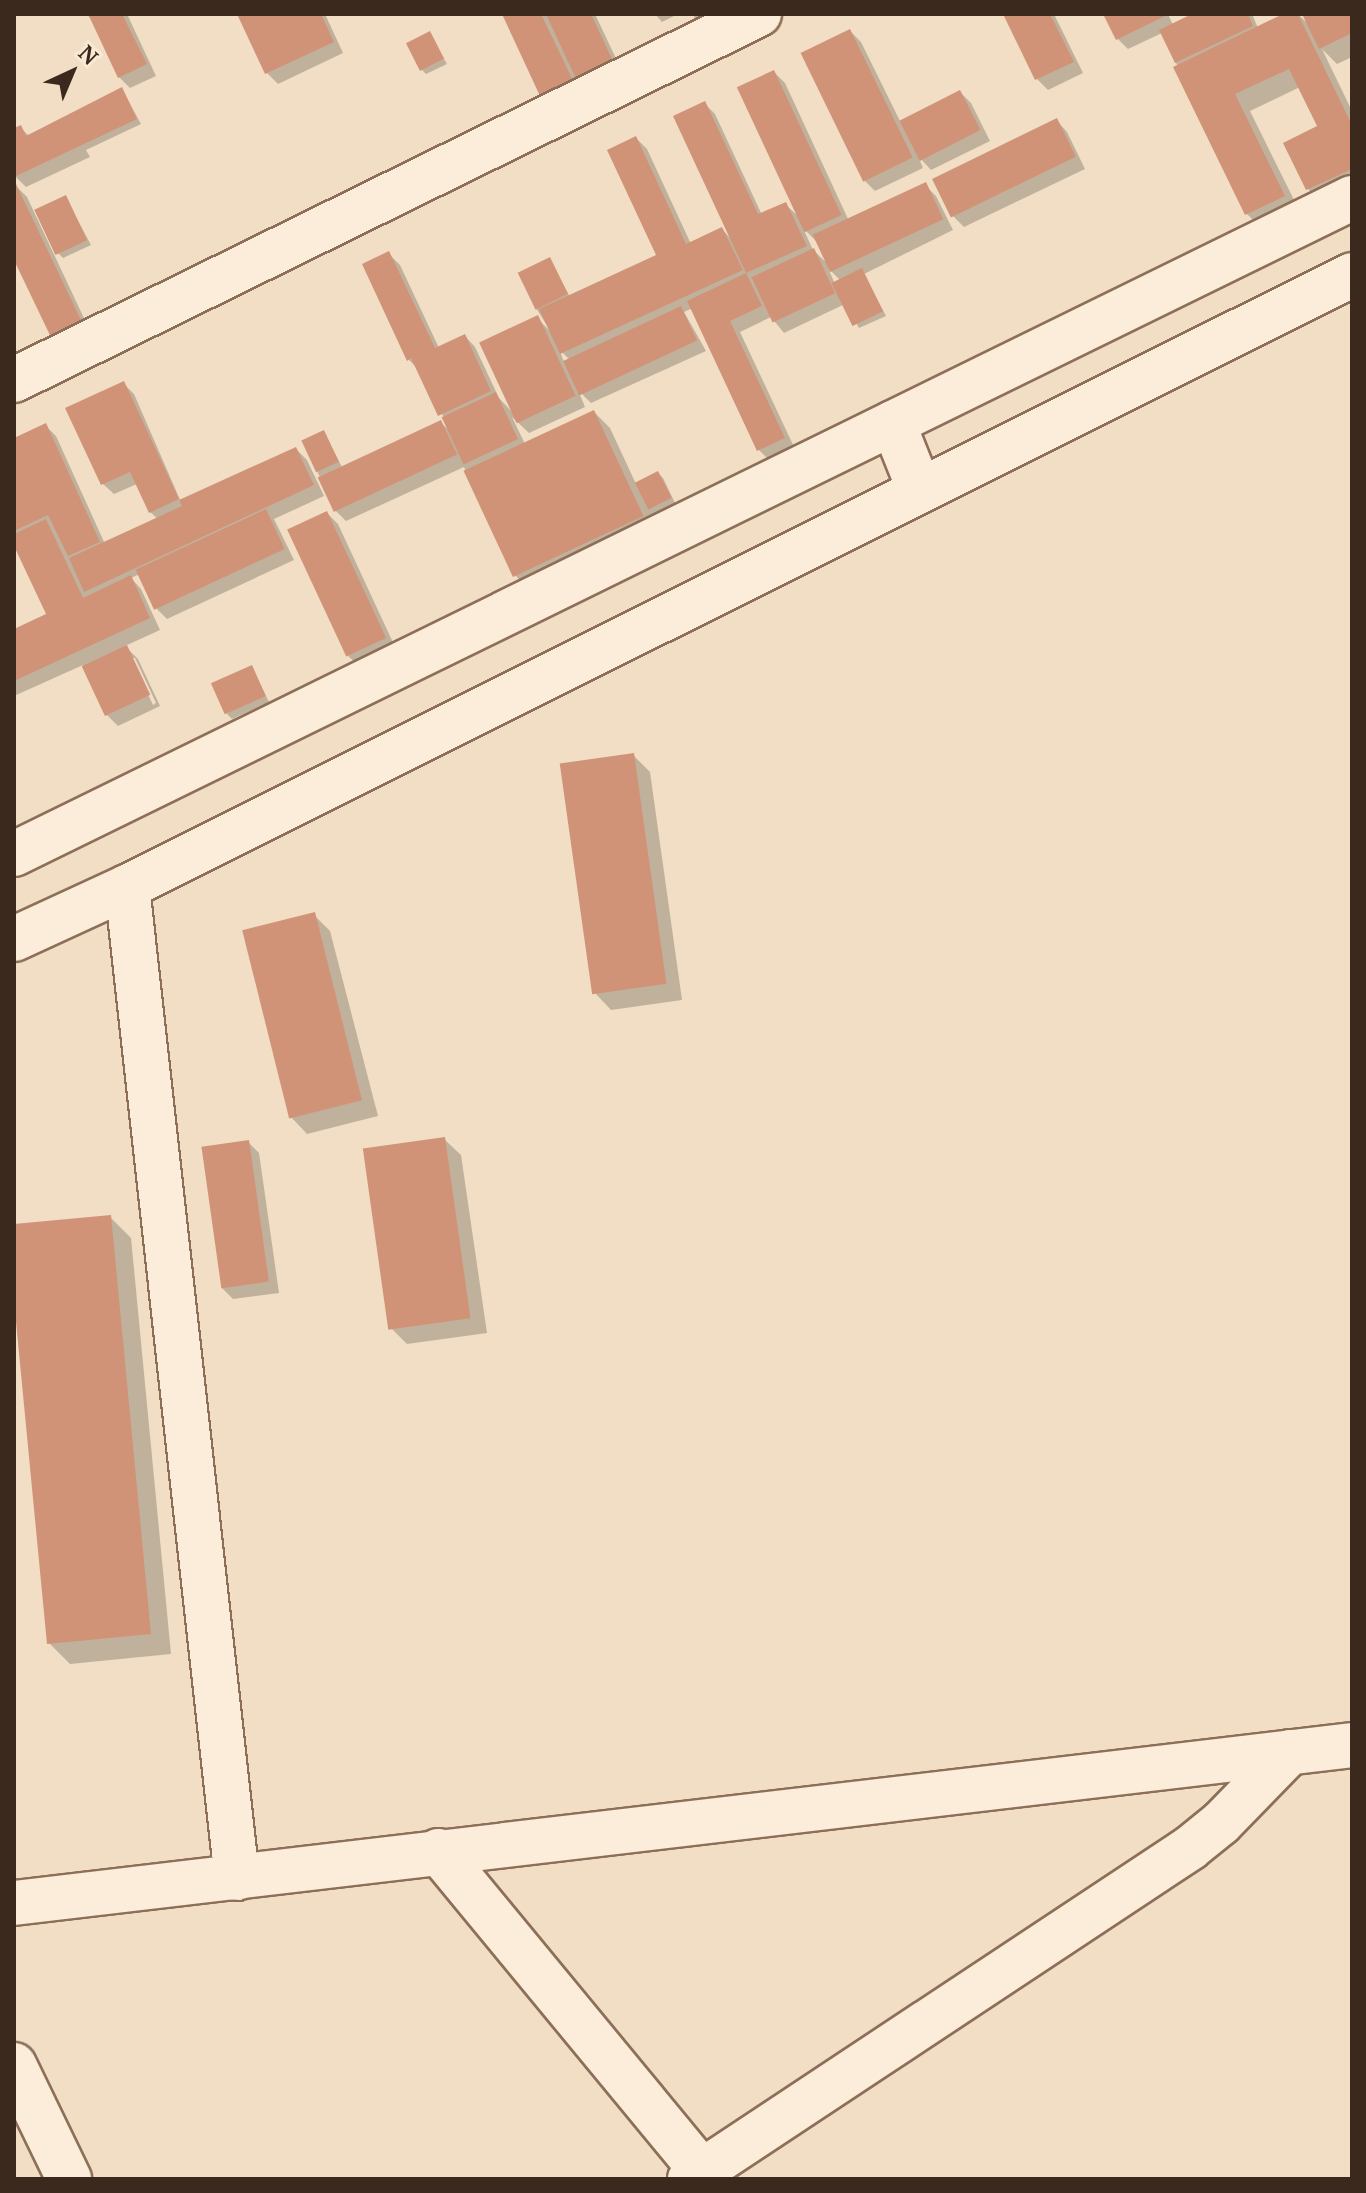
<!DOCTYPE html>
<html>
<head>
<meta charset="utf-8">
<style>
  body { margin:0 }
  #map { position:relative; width:1366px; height:2193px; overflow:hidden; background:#f1dec4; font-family:"PT Serif",serif }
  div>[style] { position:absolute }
  .shadow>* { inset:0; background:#0003 }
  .building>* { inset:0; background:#d19378; transform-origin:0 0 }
  .roads { filter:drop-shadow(2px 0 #8d6f59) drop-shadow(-2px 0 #8d6f59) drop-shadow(0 2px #8d6f59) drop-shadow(0 -2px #8d6f59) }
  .minor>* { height:44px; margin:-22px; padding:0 22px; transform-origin:22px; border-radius:22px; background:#fbedd9 }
  .tertiary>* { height:44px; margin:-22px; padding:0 22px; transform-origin:22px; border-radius:22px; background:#fbedd9 }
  span { translate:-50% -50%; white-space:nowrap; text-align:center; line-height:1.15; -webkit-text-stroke:7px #f8e9d5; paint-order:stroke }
  .frame { position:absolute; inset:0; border:16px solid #3c291e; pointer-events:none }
  .north { position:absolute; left:32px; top:32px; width:80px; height:80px; -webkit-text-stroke:6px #f8e9d5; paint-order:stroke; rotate:44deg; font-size:22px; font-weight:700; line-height:32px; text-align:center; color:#3c291e }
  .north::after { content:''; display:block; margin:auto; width:28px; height:36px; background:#3c291e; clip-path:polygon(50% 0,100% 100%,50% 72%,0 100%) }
</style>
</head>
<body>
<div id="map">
  <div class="shadow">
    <i style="clip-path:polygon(85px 14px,127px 14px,156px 76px,130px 88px,119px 77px,91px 18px)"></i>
    <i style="clip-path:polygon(239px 14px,325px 14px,343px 53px,278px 84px,267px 73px)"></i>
    <i style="clip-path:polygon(504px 14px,595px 14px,629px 86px,581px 89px)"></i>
    <i style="clip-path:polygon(655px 14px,678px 14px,662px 22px)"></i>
    <i style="clip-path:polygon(693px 14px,736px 14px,701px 32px)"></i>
    <i style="clip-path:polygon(1005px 14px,1054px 14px,1083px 73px,1048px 90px,1037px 79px)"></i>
    <i style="clip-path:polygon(1105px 14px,1168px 14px,1173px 25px,1197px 14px,1252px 14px,1258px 28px,1287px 14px,1298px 14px,1310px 26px,1305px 14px,1352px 14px,1352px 57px,1337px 64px,1322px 49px,1352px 111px,1352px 192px,1324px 206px,1308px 189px,1286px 144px,1320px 127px,1300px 87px,1250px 111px,1300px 212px,1263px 230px,1247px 214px,1162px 33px,1128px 49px,1117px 38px)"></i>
    <i style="clip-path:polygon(850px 31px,861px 42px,900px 121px,960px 92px,971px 103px,990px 141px,931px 170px,918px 156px,923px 168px,875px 191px,864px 180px)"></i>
    <i style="clip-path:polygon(429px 33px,447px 64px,426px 74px,421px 69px)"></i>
    <i style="clip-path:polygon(evenodd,774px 72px,785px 83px,849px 221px,925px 185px,936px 196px,953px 230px,864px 274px,886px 316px,859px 328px,845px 304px,784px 333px,771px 317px,740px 332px,795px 449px,770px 461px,759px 450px,693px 308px,684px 312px,706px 351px,591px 403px,578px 390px,585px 407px,529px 433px,512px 417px,525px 444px,594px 412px,610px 428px,636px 484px,658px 473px,663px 478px,675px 503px,651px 515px,659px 533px,531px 592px,515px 575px,464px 467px,346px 521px,335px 510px,317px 471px,324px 432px,342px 467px,440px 422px,452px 433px,419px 370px,408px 359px,389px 254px,400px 265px,439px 348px,465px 336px,475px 347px,499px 398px,512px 412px,537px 318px,551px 332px,536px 308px,550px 260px,570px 297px,659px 256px,636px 138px,647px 149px,691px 244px,722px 229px,732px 240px,704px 103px,715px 114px,762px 215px,785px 204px,800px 218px,774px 72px,803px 228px,817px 242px,829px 265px,813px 250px,803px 228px,774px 72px,828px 268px,841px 281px,835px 284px,828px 268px,774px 72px,559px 349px,569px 359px,564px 362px,559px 349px)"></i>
    <i style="clip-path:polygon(122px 89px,141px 124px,86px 150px,90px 157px,26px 187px,15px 176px,14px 130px,20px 127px,30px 137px)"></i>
    <i style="clip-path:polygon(1057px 121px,1067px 132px,1085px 169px,964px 227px,953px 216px,935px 180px)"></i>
    <i style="clip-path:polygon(16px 186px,27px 197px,98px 348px,60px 351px,14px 255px)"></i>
    <i style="clip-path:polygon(66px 198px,91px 245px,63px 258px,58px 253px)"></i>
    <i style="clip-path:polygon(evenodd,124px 384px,134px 394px,181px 502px,296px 449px,307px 460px,324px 496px,274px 519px,294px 560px,167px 619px,156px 608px,140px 574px,131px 578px,141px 589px,160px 630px,125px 646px,138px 659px,160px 706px,118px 726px,107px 715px,83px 665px,14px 696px,14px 631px,49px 615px,14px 543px,14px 442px,45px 425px,56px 436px,105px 544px,158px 519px,150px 512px,137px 484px,114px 494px,103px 484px,124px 384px,131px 658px,135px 658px,156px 703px,153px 705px,131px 658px)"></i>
    <i style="clip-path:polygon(327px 513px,338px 524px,396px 649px,359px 666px,348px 656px)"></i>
    <i style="clip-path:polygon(252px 668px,269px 702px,232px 719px,227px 714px)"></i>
    <i style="clip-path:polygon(633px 755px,650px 772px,682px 1000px,611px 1010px,595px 993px)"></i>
    <i style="clip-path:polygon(314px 915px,330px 931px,378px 1116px,307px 1134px,291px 1117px)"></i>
    <i style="clip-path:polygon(444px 1139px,461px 1155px,487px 1333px,407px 1344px,391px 1328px)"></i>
    <i style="clip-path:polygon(248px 1142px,259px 1153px,279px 1293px,233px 1299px,222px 1288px)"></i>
    <i style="clip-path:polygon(110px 1217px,131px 1238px,171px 1654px,70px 1664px,49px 1643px,14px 1280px,14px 1226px)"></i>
  </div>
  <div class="building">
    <i style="clip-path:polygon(88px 14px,122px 14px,147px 64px,118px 78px)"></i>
    <i style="clip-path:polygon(237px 14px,321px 14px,334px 42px,265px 74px)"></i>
    <i style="clip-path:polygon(502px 14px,541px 14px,579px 93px,546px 109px)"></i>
    <i style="clip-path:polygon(546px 14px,591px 14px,619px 74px,582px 92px)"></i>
    <i style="clip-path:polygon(1003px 14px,1050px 14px,1074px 62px,1035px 80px)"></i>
    <i style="clip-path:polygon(1103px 14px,1164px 14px,1165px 16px,1116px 40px)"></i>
    <i style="clip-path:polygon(1192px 14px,1248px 14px,1253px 26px,1175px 63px,1159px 30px)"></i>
    <i style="clip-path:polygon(1283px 14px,1298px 14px,1352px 125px,1352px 169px,1306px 190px,1283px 143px,1317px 126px,1289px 69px,1235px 94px,1285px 196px,1245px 215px,1173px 67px)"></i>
    <i style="clip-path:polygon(1302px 14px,1352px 14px,1352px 33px,1319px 49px)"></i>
    <i style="left:850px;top:29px;width:143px;height:55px;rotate:64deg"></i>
    <i style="left:430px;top:31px;width:31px;height:27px;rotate:63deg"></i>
    <i style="left:774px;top:70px;width:160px;height:41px;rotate:65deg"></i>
    <i style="clip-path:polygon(122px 87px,137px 119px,14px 177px,14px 128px,21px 125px,26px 136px)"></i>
    <i style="left:960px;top:90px;width:45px;height:68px;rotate:63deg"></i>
    <i style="clip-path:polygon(705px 101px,758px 214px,786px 202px,807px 246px,746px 273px,762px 306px,730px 321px,785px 438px,757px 451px,687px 301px,746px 273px,673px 116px)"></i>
    <i style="left:1057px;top:118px;width:43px;height:139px;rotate:64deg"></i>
    <i style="clip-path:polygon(636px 136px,686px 244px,722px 227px,743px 270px,560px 354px,539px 309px,656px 255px,607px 150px)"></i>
    <i style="left:926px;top:182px;width:41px;height:125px;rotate:65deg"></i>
    <i style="clip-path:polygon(16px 184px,89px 337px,58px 352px,14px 260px)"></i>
    <i style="left:66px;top:195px;width:50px;height:35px;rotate:65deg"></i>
    <i style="left:814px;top:248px;width:50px;height:69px;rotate:65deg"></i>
    <i style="clip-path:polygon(389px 251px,435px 348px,465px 334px,491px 391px,438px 416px,411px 358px,407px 361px,362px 264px)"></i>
    <i style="left:550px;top:257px;width:41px;height:36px;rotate:64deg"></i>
    <i style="left:862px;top:268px;width:48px;height:34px;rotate:64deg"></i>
    <i style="left:681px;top:306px;width:38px;height:130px;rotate:65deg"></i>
    <i style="left:538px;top:315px;width:89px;height:65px;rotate:65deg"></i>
    <i style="clip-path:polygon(124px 381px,179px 499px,149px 513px,130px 472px,101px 485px,65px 408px)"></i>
    <i style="left:496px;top:392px;width:52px;height:60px;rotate:65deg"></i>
    <i style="left:594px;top:410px;width:117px;height:144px;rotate:65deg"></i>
    <i style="left:441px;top:420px;width:38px;height:136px;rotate:65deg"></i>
    <i style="clip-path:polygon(46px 423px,100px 542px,68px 556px,48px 515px,14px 531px,14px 438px)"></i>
    <i style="left:324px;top:430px;width:35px;height:25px;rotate:65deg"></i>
    <i style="clip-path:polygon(296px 447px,314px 485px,84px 592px,69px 558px,182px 506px,179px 500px)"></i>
    <i style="left:658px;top:471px;width:30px;height:26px;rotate:63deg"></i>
    <i style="left:266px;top:509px;width:44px;height:144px;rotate:65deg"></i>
    <i style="left:327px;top:511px;width:140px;height:44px;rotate:65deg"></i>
    <i style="clip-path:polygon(46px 519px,83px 598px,131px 575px,150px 618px,14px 681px,14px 629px,46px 614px,14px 546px,14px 534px)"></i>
    <i style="left:127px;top:645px;width:55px;height:50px;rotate:65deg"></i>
    <i style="left:252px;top:665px;width:34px;height:45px;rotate:66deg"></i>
    <i style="left:634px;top:753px;width:233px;height:75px;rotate:82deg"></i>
    <i style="left:315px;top:912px;width:194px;height:75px;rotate:76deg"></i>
    <i style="left:445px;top:1137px;width:183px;height:83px;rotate:82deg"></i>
    <i style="left:249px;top:1140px;width:143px;height:48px;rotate:82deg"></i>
    <i style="clip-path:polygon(111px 1215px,151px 1634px,47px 1644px,14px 1301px,14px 1224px)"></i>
  </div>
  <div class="roads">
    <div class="minor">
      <i style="left:14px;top:380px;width:830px;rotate:-26.16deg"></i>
      <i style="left:127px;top:887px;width:997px;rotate:83.67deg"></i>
      <i style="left:438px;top:1851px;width:425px;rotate:50.5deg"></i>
      <i style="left:14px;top:2065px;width:127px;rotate:64.2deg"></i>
      <i style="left:690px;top:2179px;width:600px;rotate:-33.5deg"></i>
      <i style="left:1190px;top:1848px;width:40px;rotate:-39deg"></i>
      <i style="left:1221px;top:1823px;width:99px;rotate:-45.8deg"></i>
    </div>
    <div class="tertiary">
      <i style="left:893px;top:423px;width:73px;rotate:68.3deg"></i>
      <i style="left:14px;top:854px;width:1490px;rotate:-26.12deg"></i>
      <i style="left:14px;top:939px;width:124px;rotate:-24.7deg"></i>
      <i style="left:127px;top:887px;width:1369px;rotate:-26.55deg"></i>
      <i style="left:14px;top:1903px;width:1347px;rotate:-6.73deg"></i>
    </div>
  </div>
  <div class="frame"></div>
  <div class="north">N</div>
</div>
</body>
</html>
